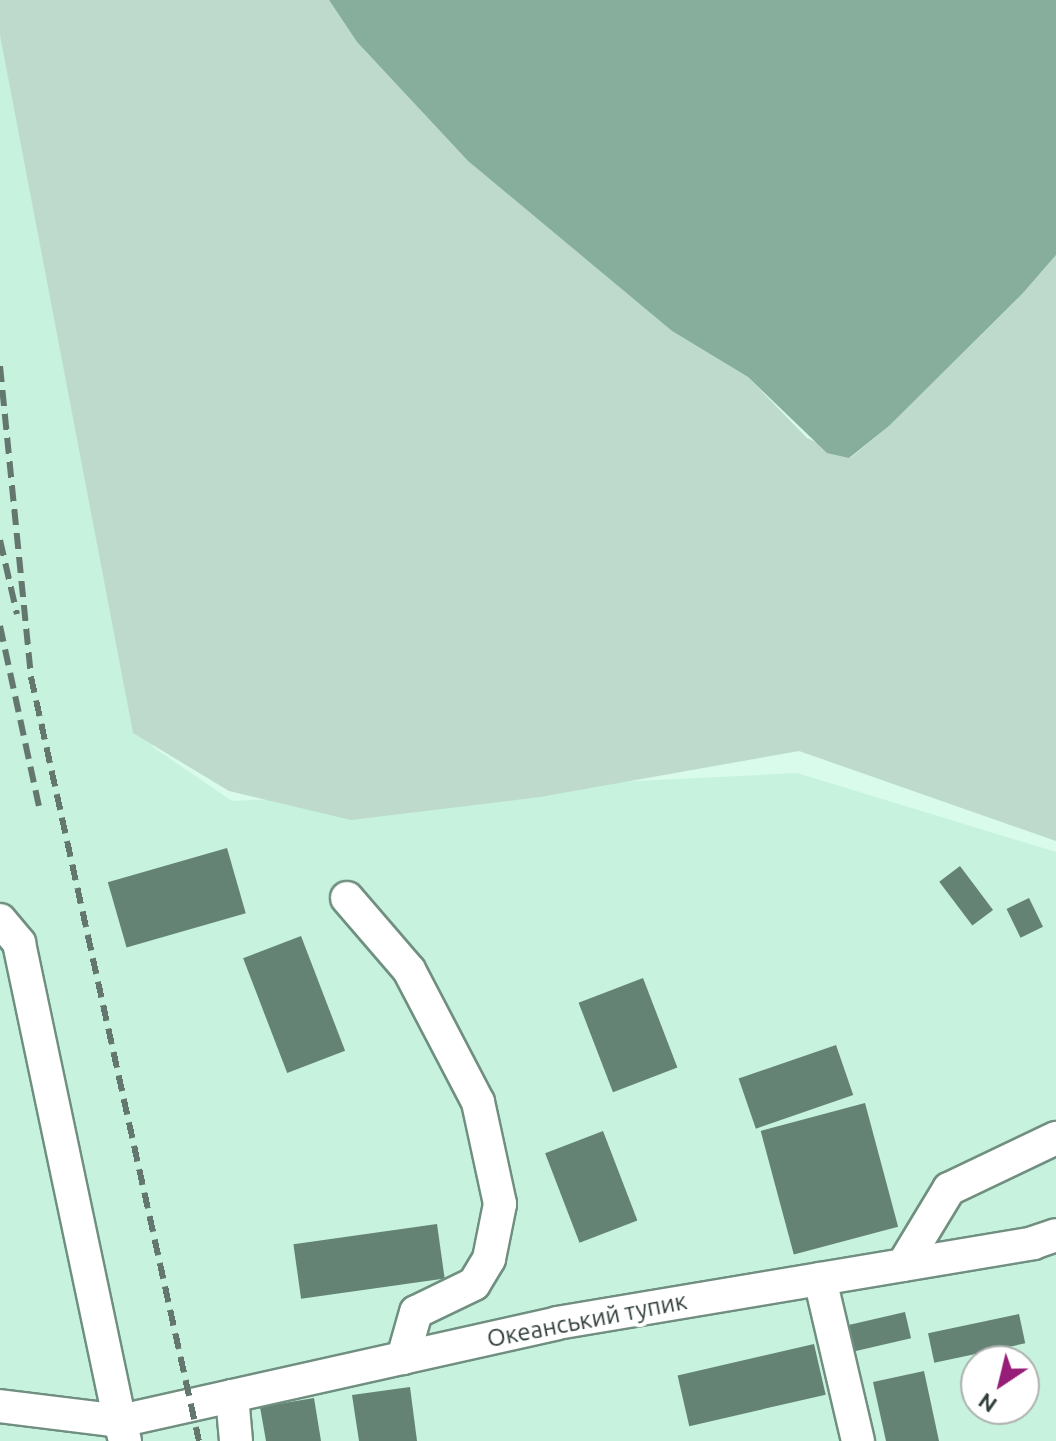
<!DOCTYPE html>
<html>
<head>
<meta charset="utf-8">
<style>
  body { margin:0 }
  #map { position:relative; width:1056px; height:1441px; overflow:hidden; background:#d8fbeb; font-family:Ubuntu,sans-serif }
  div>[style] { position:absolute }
  .built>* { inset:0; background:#c7f2de }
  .green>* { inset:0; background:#bedacd }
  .water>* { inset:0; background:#87ad9c }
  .building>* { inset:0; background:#648375; transform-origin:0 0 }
  .roads { filter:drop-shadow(2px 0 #708f81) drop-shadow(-2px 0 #708f81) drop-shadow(0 2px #708f81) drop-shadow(0 -2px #708f81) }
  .minor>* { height:32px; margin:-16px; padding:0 16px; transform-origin:16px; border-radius:16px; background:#fff }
  .rail>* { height:6px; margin-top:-3px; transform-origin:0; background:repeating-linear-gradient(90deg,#63776e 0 16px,transparent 0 24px) }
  span { translate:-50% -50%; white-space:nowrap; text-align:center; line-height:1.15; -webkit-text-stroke:8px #fff; paint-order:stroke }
  .street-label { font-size:24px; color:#313f38 }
  .north { position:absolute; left:960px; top:1345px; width:80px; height:80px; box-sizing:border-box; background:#fff; border:2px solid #adb2af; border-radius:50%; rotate:215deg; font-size:22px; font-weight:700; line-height:32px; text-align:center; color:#313f38 }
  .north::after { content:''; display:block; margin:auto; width:28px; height:36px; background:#961d78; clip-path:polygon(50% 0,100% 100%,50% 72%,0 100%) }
</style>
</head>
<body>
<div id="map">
  <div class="built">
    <i style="clip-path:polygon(evenodd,0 17px,153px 747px,232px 801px,797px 773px,1056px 852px,1056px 1441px,0 1441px,0 17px,976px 1361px,1024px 1361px,1024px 1409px,976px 1409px,976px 1361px)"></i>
  </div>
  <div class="green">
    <i style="clip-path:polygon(0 0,329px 0,357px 42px,468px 161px,672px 331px,748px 377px,807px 438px,850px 458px,889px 426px,1023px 293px,1056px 255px,1056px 841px,799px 751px,540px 797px,351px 820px,229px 791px,133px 733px,0 35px)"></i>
  </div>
  <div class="water">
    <i style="clip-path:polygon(329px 0,1056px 0,1056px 255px,1023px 293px,889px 426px,849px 458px,827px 453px,748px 377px,672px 331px,468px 161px,357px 42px)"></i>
  </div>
  <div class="building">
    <i style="left:227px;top:848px;width:68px;height:124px;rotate:74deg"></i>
    <i style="left:960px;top:866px;width:55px;height:26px;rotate:53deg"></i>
    <i style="left:1029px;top:898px;width:32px;height:25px;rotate:64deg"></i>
    <i style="left:301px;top:936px;width:123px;height:62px;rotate:69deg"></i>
    <i style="left:643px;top:978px;width:96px;height:69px;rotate:69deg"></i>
    <i style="left:836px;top:1045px;width:53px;height:103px;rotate:71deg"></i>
    <i style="left:865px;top:1103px;width:128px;height:108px;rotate:75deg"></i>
    <i style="left:603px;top:1131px;width:96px;height:62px;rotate:69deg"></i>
    <i style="left:437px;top:1224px;width:55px;height:145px;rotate:82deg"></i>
    <i style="left:905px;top:1312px;width:27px;height:70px;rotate:77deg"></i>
    <i style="left:1019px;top:1314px;width:30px;height:93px;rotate:78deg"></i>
    <i style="left:814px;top:1344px;width:52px;height:140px;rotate:77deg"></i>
    <i style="clip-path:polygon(924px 1371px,939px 1441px,886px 1441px,873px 1382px)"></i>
    <i style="clip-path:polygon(410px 1387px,417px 1441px,359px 1441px,352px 1395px)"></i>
    <i style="clip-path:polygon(314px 1398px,321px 1441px,266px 1441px,260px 1407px)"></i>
  </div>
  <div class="roads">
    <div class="minor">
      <i style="left:347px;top:898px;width:95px;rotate:49.3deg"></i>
      <i style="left:409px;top:970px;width:149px;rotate:62.4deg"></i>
      <i style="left:478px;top:1102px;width:104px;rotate:77.8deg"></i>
      <i style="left:500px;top:1204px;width:56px;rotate:101.3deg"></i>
      <i style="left:489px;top:1259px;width:29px;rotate:121deg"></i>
      <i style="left:474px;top:1284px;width:64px;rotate:154.2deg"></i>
      <i style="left:416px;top:1312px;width:48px;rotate:105.8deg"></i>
      <i style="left:0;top:920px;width:30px;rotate:50deg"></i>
      <i style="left:19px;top:943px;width:489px;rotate:78.1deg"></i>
      <i style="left:120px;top:1421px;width:121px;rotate:-172.9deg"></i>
      <i style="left:903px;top:1265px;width:89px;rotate:-58.8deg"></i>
      <i style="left:949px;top:1189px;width:119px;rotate:-25.5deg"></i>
      <i style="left:820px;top:1279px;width:166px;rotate:76.8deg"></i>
      <i style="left:232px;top:1396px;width:45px;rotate:84.9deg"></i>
      <i style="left:125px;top:1441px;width:21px;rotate:-104deg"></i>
      <i style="left:120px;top:1421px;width:448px;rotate:-12.6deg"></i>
      <i style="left:557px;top:1323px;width:483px;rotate:-9.5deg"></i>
      <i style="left:1033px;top:1243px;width:24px;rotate:-19deg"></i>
    </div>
  </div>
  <div class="rail">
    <i style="left:0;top:366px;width:313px;rotate:84.3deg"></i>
    <i style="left:31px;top:677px;width:782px;rotate:77.6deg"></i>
    <i style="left:0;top:540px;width:76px;rotate:77.1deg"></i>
    <i style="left:0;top:626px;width:184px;rotate:77.8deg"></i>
  </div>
  <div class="street-label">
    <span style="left:587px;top:1320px;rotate:-11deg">Океанський тупик</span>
  </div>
  <div class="north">N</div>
</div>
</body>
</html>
